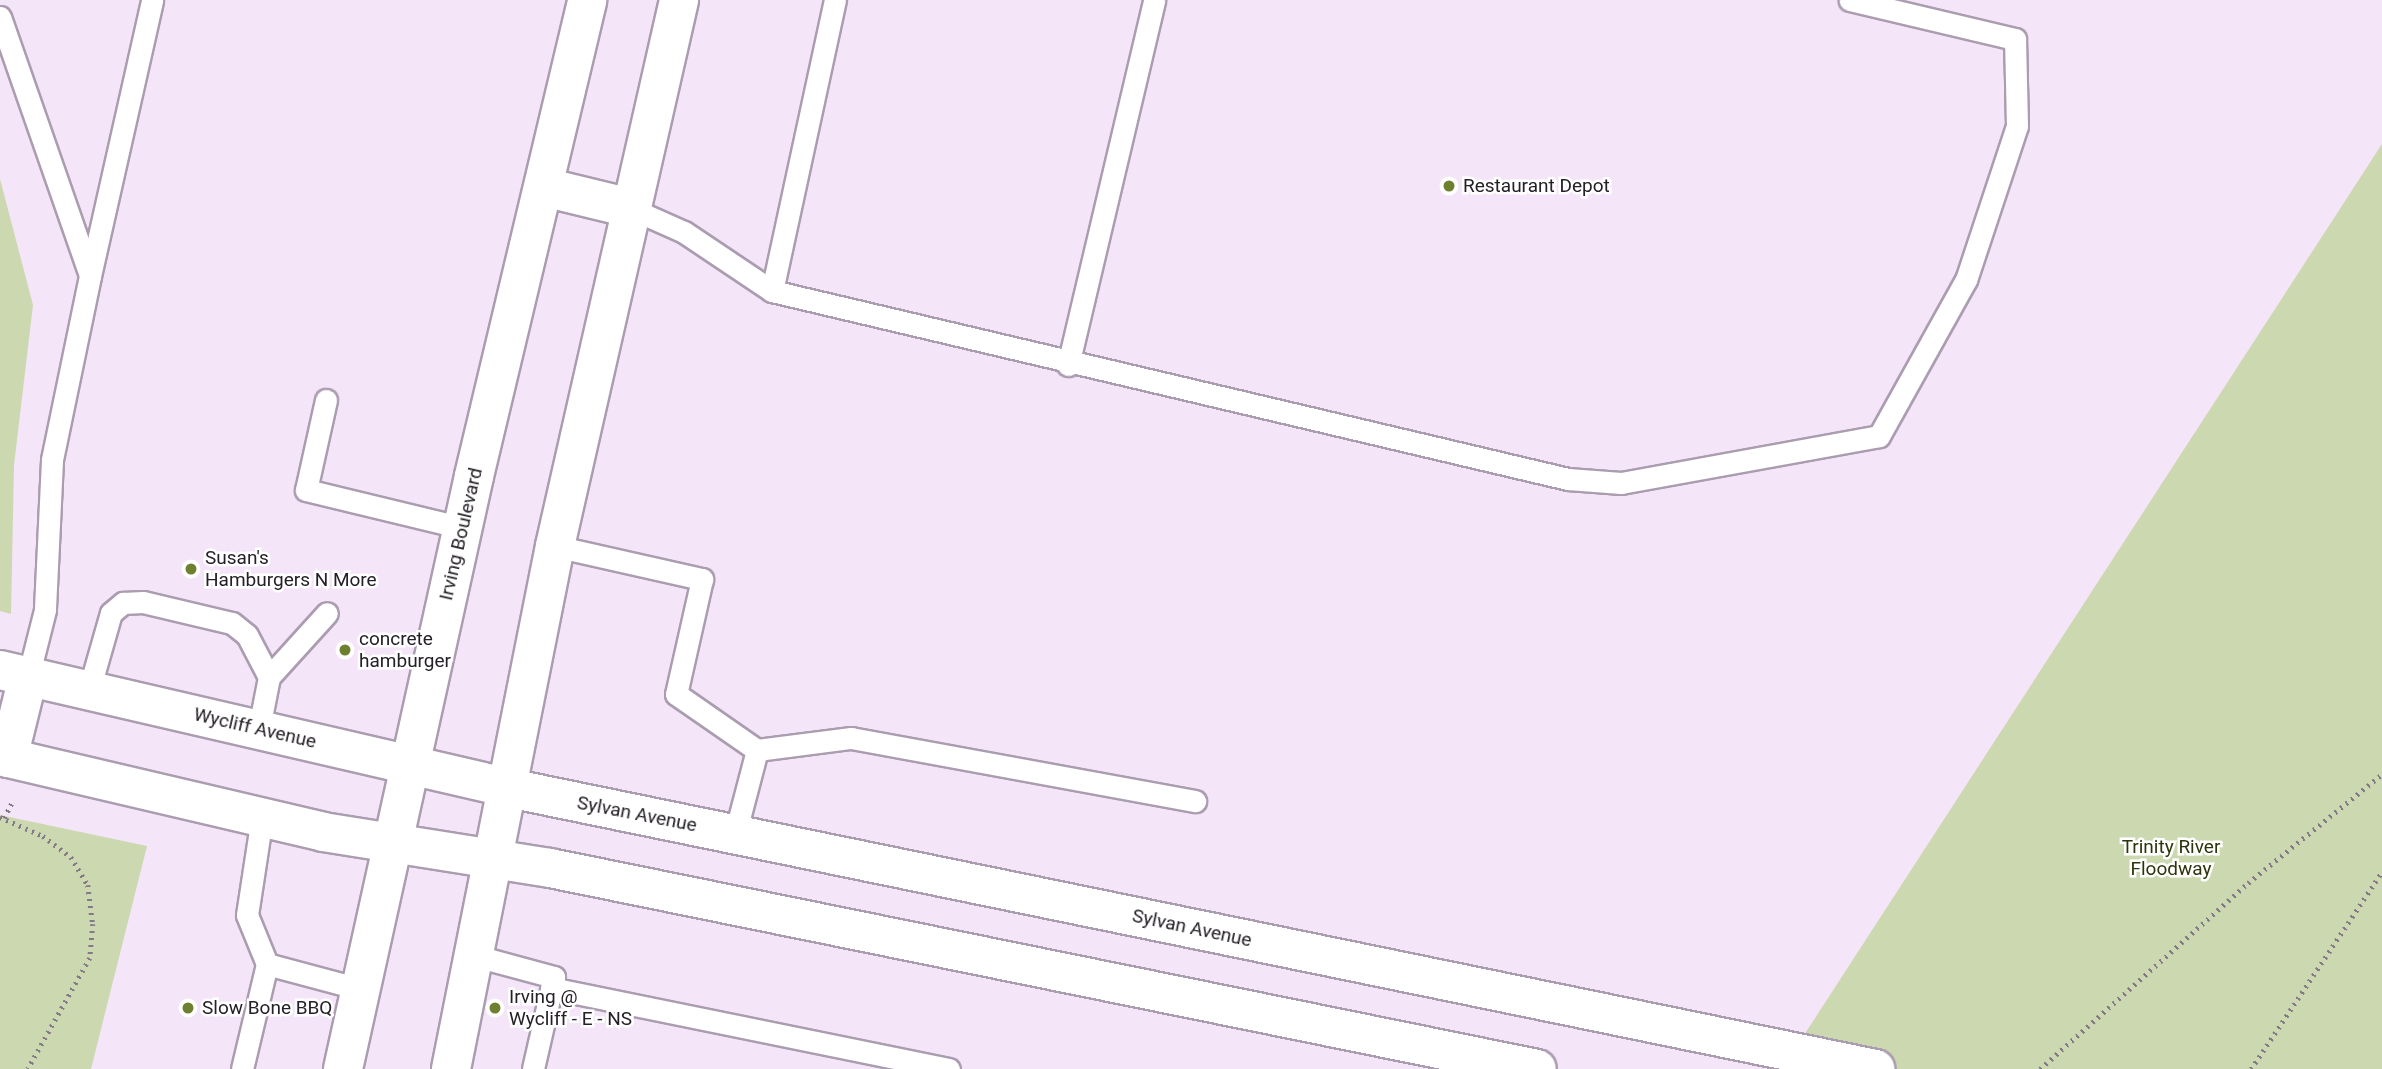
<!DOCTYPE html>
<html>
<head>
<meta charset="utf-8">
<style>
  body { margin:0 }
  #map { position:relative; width:2382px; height:1069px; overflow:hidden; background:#f4e5f9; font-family:Roboto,sans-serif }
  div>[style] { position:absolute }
  .green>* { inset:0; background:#ccd8b0 }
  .path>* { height:4.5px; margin-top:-2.25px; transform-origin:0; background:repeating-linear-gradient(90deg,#847a87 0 2px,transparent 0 7px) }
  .roads { filter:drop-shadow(2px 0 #ab9db0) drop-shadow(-2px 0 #ab9db0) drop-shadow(0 2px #ab9db0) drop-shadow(0 -2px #ab9db0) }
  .lane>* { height:21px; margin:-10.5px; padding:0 10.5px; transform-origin:10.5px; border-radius:10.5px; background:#fff }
  .secondary>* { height:38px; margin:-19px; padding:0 19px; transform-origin:19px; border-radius:19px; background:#fff }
  .dots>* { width:19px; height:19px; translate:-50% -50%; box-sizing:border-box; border:4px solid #fff; border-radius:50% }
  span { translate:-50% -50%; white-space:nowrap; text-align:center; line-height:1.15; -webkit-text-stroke:5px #fff; paint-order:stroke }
  .poi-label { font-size:19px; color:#252027 }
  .left { translate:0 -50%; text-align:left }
  .street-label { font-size:19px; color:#252027 }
  .park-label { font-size:19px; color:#2c350c }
</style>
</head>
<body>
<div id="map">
  <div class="green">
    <i style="clip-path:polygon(2382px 144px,2382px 1069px,1782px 1069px)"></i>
    <i style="clip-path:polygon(0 179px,33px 305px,14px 465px,11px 614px,0 611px)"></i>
    <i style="clip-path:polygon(0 815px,147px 846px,91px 1069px,0 1069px)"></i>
  </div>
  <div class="path">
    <i style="left:0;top:817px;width:47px;rotate:23.8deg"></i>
    <i style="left:43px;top:836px;width:35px;rotate:37deg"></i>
    <i style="left:71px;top:857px;width:33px;rotate:59deg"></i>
    <i style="left:88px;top:885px;width:39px;rotate:83deg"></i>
    <i style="left:93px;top:924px;width:34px;rotate:95deg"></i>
    <i style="left:90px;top:958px;width:127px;rotate:119.2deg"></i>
    <i style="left:4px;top:818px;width:20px;rotate:-63deg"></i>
    <i style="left:2040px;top:1069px;width:279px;rotate:-41.8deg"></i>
    <i style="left:2248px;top:883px;width:173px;rotate:-39.1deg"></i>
    <i style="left:2251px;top:1069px;width:237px;rotate:-56.4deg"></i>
  </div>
  <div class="roads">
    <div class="lane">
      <i style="left:0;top:17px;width:274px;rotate:70.8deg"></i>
      <i style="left:90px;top:276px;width:188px;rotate:101.7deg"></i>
      <i style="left:52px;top:460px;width:150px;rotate:92.7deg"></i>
      <i style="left:45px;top:610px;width:69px;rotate:104.2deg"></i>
      <i style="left:630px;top:208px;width:59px;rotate:24deg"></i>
      <i style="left:684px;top:232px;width:106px;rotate:33.8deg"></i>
      <i style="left:772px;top:291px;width:818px;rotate:13.29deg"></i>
      <i style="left:1568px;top:479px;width:53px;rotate:4.3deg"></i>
      <i style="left:1621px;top:483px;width:262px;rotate:-10.3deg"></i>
      <i style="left:1879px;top:436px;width:179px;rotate:-60.9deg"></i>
      <i style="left:1966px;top:280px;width:162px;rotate:-71.7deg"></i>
      <i style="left:2017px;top:126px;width:87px;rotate:-91.3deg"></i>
      <i style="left:2015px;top:39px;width:170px;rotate:-166.7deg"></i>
      <i style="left:90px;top:276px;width:283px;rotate:-77.3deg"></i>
      <i style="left:772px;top:291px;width:298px;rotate:-77.8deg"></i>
      <i style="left:1068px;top:365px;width:375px;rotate:-76.7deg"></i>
      <i style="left:326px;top:400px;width:92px;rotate:102.5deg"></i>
      <i style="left:306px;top:490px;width:162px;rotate:13.6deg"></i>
      <i style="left:555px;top:546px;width:151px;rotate:12.7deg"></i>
      <i style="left:702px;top:579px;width:118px;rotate:102.7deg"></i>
      <i style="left:676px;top:694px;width:98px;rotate:34.7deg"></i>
      <i style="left:89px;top:690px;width:80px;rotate:-74.1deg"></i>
      <i style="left:111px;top:613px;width:16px;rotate:-40deg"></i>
      <i style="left:123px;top:603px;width:20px;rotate:-3deg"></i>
      <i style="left:143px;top:602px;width:91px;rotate:13.3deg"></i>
      <i style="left:232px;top:623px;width:19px;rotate:39deg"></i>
      <i style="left:247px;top:635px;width:47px;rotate:62.4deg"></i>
      <i style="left:259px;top:728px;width:52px;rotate:-78.9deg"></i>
      <i style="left:269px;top:677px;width:86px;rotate:-47.8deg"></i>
      <i style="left:262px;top:817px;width:99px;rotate:98.7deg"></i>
      <i style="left:247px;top:915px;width:53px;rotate:67.8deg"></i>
      <i style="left:735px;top:834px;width:87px;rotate:-75.3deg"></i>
      <i style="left:757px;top:750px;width:95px;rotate:-7.3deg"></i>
      <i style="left:851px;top:738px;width:350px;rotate:10.4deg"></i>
      <i style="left:476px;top:956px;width:81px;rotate:15.1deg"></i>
      <i style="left:554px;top:977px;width:94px;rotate:102.9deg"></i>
      <i style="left:551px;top:988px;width:406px;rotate:11.5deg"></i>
      <i style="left:242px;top:1069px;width:108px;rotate:-76.6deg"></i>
      <i style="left:267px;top:964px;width:96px;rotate:15deg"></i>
    </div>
    <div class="secondary">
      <i style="left:544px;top:187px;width:89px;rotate:13.7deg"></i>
      <i style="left:0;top:670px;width:522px;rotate:13.05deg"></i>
      <i style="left:509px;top:788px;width:1395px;rotate:11.62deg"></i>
      <i style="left:0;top:756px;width:332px;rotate:13.2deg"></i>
      <i style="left:323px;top:832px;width:230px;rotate:9deg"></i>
      <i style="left:550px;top:868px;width:1007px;rotate:11.51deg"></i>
      <i style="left:8px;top:758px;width:83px;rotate:-76.1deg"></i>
      <i style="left:343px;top:1069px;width:607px;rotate:-77.54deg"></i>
      <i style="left:474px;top:476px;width:489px;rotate:-76.6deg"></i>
      <i style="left:451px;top:1069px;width:533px;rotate:-78.75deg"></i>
      <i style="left:555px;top:546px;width:560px;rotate:-77.2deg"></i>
    </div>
  </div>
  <div class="dots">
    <i style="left:1449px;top:186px;background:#6e8030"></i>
    <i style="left:191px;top:569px;background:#6e8030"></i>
    <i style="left:345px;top:650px;background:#6e8030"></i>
    <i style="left:188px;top:1008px;background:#6e8030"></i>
    <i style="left:495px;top:1008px;background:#6e8030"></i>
  </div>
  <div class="poi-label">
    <span class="left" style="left:1463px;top:186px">Restaurant Depot</span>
    <span class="left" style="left:205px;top:569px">Susan's<br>Hamburgers N More</span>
    <span class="left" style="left:359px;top:650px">concrete<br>hamburger</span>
    <span class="left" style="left:509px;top:1008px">Irving @<br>Wycliff - E - NS</span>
    <span class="left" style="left:202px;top:1008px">Slow Bone BBQ</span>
  </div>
  <div class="street-label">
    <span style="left:461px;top:534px;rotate:-77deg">Irving Boulevard</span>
    <span style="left:255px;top:728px;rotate:13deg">Wycliff Avenue</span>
    <span style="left:637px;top:814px;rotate:11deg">Sylvan Avenue</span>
    <span style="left:1192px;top:928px;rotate:12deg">Sylvan Avenue</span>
  </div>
  <div class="park-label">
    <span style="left:2171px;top:858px">Trinity River<br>Floodway</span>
  </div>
</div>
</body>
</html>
